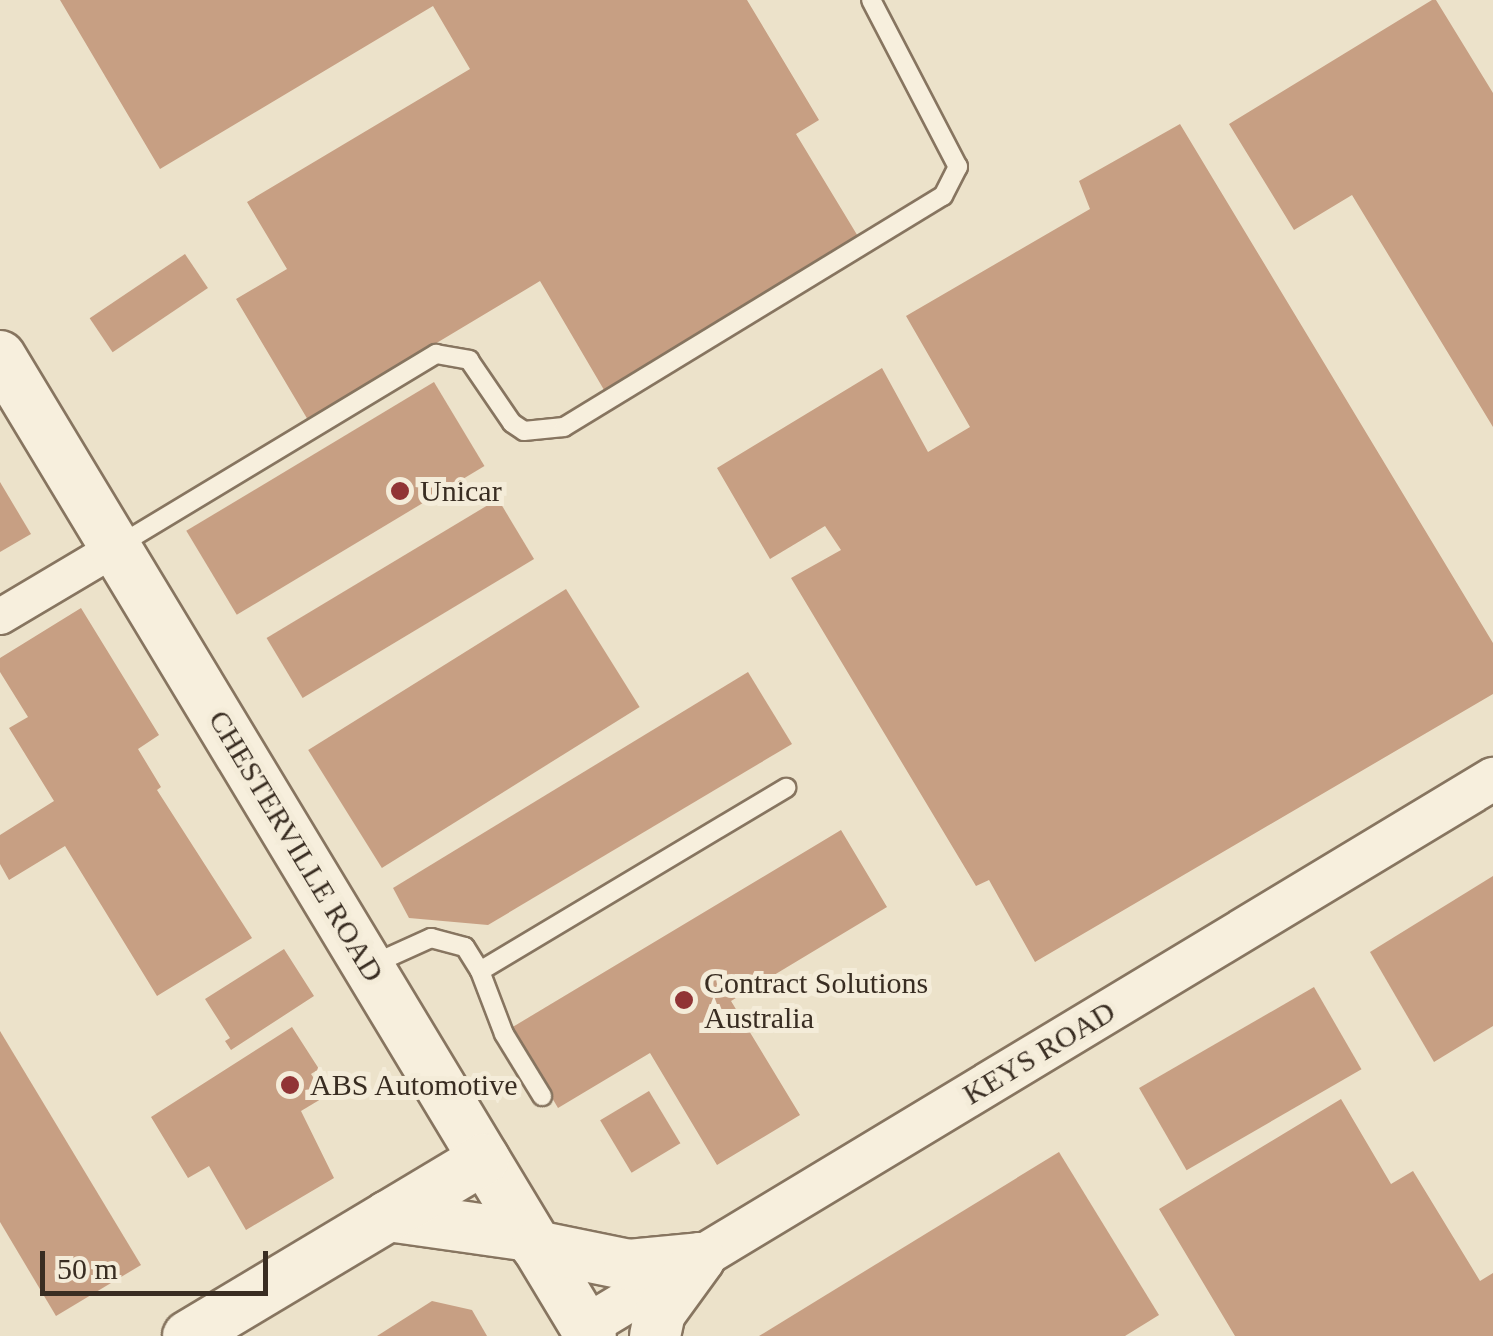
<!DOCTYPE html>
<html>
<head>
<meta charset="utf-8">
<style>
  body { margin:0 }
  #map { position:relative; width:1493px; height:1336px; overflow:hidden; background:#ece2ca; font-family:Georgia,serif }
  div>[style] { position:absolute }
  .building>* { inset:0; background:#c79f83; transform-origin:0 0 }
  .roads { filter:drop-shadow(2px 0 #877560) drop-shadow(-2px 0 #877560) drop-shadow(0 2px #877560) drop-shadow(0 -2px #877560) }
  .service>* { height:18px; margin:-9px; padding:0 9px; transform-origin:9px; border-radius:9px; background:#f7efdd }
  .minor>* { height:35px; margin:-17.5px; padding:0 17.5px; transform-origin:17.5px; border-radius:17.5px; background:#f7efdd }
  .tertiary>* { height:42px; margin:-21px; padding:0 21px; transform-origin:21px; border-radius:21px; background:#f7efdd }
  .secondary>* { height:50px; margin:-25px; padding:0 25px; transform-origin:25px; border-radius:25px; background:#f7efdd }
  .dots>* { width:28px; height:28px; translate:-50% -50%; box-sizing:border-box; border:5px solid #f4ecd9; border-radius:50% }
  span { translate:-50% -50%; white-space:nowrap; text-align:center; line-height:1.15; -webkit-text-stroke:10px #f4ecd9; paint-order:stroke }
  .poi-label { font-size:30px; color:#392d22 }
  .left { translate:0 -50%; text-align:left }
  .street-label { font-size:30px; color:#392d22 }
  .scale { position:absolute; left:40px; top:1251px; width:228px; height:45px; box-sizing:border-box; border:5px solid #392d22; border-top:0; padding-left:12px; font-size:30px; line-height:35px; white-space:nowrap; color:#392d22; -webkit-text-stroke:8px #f4ecd9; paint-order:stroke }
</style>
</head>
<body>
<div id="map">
  <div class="building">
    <i style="clip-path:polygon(60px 0,747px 0,819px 120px,796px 134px,862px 243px,607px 395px,540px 281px,308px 420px,236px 299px,287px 269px,247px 202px,470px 69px,433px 6px,160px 169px)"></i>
    <i style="clip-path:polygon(1432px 0,1436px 0,1493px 93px,1493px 427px,1352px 195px,1294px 230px,1229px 124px)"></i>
    <i style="clip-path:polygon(1180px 124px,1493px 643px,1493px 694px,1035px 962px,989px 880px,976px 886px,791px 578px,841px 550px,825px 526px,770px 559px,717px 468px,882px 368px,928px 452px,970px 427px,906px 316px,1090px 209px,1079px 181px)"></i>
    <i style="left:185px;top:254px;width:41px;height:115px;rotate:56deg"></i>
    <i style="left:434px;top:382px;width:98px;height:289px;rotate:59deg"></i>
    <i style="clip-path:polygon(0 482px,31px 534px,0 552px)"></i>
    <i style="left:498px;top:499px;width:70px;height:270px;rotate:59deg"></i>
    <i style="left:566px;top:589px;width:139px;height:304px;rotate:58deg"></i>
    <i style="clip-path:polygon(81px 608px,159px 735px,138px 749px,161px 787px,157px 790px,252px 938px,157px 996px,65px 846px,9px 880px,0 864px,0 835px,54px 801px,9px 728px,28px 717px,0 672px,0 658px)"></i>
    <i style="clip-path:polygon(748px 672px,792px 744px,488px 925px,409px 918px,393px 888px)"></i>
    <i style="clip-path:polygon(841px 830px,887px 907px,731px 1001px,800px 1115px,717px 1165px,650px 1053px,558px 1108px,511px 1028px)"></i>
    <i style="clip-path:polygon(1493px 876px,1493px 1026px,1434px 1062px,1370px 952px)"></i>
    <i style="clip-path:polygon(284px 949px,314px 996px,231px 1050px,225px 1041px,230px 1038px,205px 999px)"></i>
    <i style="left:1314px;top:987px;width:95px;height:202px;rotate:60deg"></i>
    <i style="clip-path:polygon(292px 1027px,319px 1069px,311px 1074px,326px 1096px,301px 1111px,334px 1178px,246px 1230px,209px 1166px,188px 1178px,151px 1117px)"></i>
    <i style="clip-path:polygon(0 1031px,141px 1265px,56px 1316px,0 1222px)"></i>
    <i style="left:649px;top:1091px;width:61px;height:57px;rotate:59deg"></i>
    <i style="clip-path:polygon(1341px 1099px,1391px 1184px,1413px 1171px,1480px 1281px,1493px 1273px,1493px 1336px,1235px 1336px,1159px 1209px)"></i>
    <i style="clip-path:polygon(1059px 1152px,1159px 1315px,1125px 1336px,759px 1336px)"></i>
    <i style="clip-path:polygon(432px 1301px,472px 1310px,487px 1336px,377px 1336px)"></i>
  </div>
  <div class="roads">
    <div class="service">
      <i style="left:116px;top:547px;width:374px;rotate:-31.1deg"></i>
      <i style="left:436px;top:354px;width:34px;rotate:10deg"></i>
      <i style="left:469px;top:360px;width:76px;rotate:55.7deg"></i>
      <i style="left:512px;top:423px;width:14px;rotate:34deg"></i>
      <i style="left:524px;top:431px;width:40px;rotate:-5.7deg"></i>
      <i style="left:564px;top:427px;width:444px;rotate:-31.4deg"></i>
      <i style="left:943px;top:196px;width:33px;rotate:-63deg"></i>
      <i style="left:958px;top:167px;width:188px;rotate:-117.5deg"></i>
      <i style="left:369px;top:966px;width:68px;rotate:-24.3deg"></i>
      <i style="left:431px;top:938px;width:35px;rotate:15deg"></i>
      <i style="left:465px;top:947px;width:28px;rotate:58deg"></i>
      <i style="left:480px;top:971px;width:67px;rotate:69.1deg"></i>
      <i style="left:504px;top:1034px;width:73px;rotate:58.5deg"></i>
      <i style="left:480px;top:971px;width:357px;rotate:-30.9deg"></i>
    </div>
    <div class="minor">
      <i style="left:0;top:616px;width:135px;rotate:-30.7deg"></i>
    </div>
    <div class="tertiary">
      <i style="left:585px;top:1327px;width:1061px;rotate:-31.11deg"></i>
    </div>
    <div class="secondary">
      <i style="left:0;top:356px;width:1144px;rotate:58.91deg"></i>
      <i style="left:388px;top:1216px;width:143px;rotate:8deg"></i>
      <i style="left:536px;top:1246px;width:95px;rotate:11.5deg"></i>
      <i style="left:629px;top:1265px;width:71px;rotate:-5.6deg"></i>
      <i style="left:188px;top:1336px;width:345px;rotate:-30.9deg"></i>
      <i style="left:655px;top:1336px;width:24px;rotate:-78deg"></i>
      <i style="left:660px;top:1313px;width:68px;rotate:-54deg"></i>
    </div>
  </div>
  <div class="dots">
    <i style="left:400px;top:491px;background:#913435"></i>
    <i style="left:684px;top:1000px;background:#913435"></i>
    <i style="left:290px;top:1085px;background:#913435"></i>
  </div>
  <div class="poi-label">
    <span class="left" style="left:420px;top:491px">Unicar</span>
    <span class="left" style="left:704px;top:1000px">Contract Solutions<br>Australia</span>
    <span class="left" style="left:310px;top:1085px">ABS Automotive</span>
  </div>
  <div class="street-label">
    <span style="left:296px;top:846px;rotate:59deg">CHESTERVILLE ROAD</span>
    <span style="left:1039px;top:1053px;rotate:-31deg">KEYS ROAD</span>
  </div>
  <div class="scale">50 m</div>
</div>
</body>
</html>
